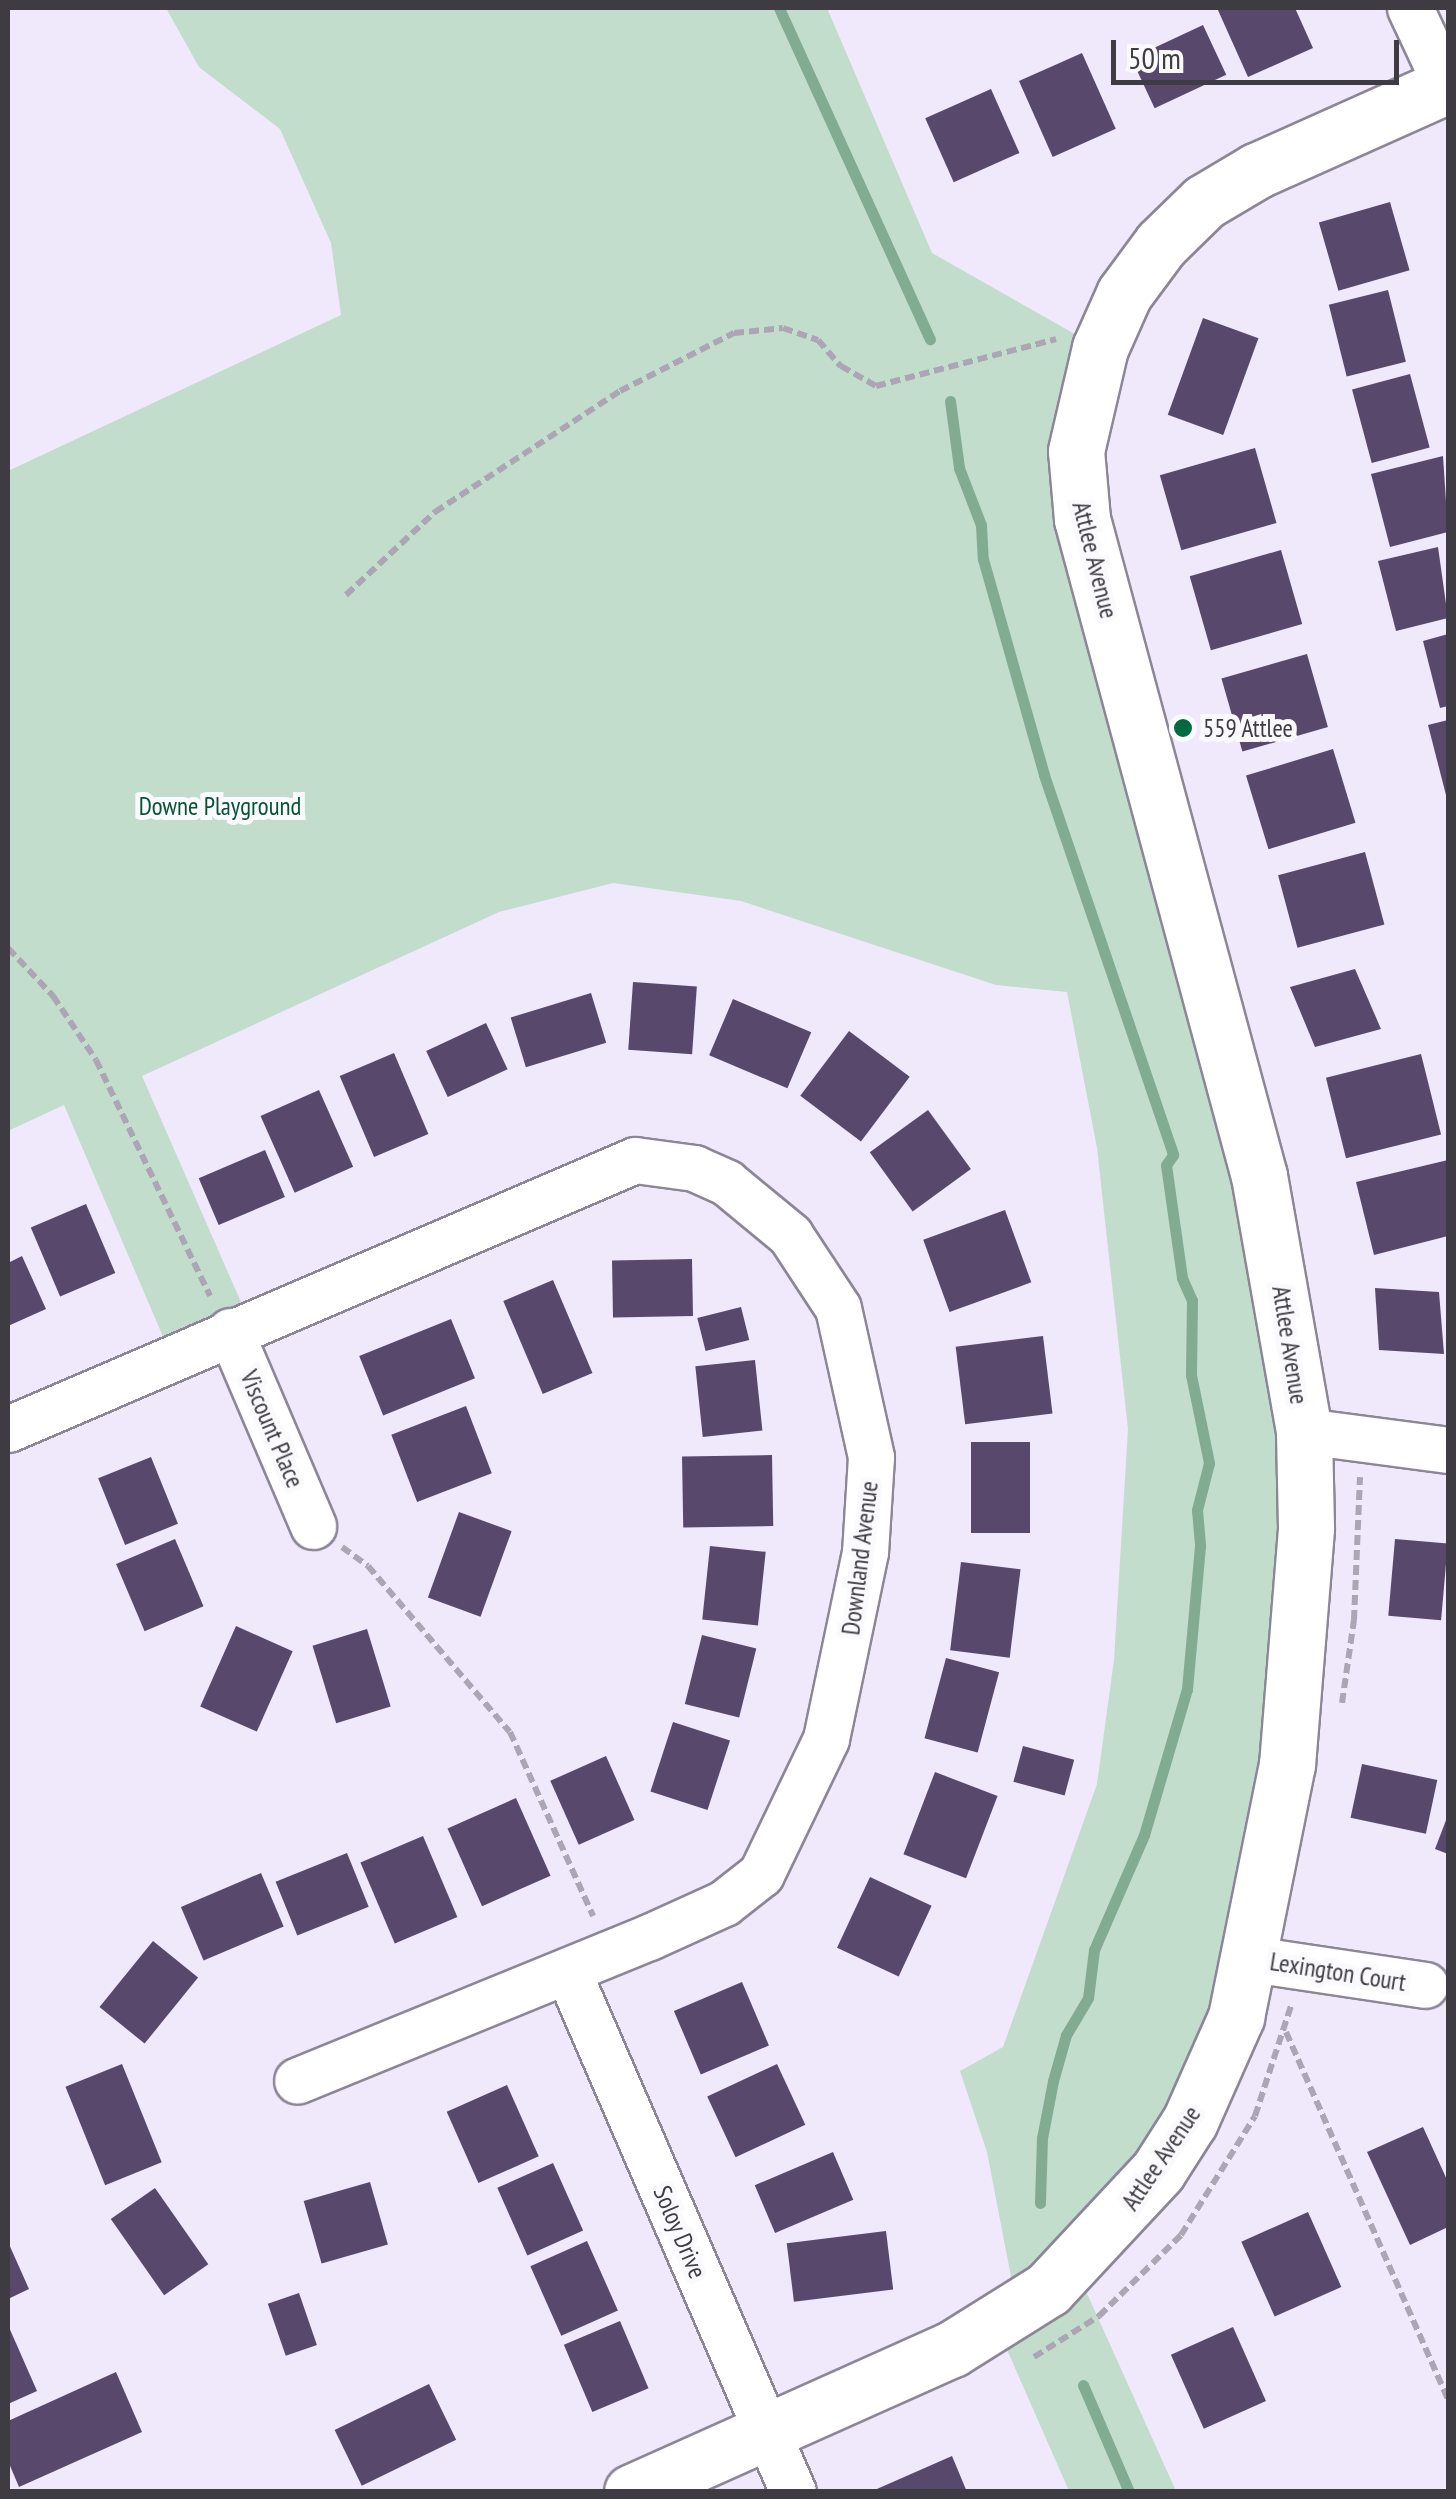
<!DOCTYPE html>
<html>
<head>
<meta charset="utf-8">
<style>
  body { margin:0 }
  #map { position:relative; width:1456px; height:2499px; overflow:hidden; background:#f0e8fb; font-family:"PT Sans Narrow",sans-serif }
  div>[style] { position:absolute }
  .green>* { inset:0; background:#c2ddcc }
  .stream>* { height:11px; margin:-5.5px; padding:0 5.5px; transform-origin:5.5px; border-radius:5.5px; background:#81ac92 }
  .building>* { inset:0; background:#58496c; transform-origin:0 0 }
  .path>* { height:6px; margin-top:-3px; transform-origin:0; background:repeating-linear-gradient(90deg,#aca6b4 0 10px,transparent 0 15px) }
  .roads { filter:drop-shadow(2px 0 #8c8696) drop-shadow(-2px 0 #8c8696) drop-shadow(0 2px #8c8696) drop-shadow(0 -2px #8c8696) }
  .minor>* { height:45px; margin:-22.5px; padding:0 22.5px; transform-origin:22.5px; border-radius:22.5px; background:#fff }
  .tertiary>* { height:55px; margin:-27.5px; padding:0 27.5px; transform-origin:27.5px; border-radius:27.5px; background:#fff }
  .dots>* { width:28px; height:28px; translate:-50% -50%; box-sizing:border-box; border:5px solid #faf9fc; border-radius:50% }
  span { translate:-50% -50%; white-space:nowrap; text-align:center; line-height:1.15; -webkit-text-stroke:10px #faf9fc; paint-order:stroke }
  .street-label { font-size:25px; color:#3e3b42 }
  .poi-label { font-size:25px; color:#3e3b42 }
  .left { translate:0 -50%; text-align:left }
  .park-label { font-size:25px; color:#055434 }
  .frame { position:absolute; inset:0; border:10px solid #3e3b42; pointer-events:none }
  .scale { position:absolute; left:1111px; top:40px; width:288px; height:45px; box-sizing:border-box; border:5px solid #3e3b42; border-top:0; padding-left:12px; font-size:30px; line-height:35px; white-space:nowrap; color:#3e3b42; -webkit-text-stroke:8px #faf9fc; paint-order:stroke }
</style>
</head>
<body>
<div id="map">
  <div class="green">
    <i style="clip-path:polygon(166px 8px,827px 8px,932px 253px,1103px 350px,1086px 412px,1292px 1333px,1254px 1963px,1076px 2269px,1176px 2491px,1069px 2491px,997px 2327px,1018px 2313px,987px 2152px,960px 2071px,1003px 2047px,1097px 1784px,1114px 1660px,1128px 1429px,1097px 1148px,1067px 992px,996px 985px,741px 901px,613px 883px,499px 912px,142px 1076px,251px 1325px,173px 1360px,64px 1105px,8px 1131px,8px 471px,341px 315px,331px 243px,280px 129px,199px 67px)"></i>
  </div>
  <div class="stream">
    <i style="left:779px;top:8px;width:364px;rotate:65.5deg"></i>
    <i style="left:950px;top:401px;width:68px;rotate:82.3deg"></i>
    <i style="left:959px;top:468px;width:61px;rotate:68.9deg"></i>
    <i style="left:981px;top:525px;width:34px;rotate:87deg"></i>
    <i style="left:983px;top:559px;width:224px;rotate:74.2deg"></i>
    <i style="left:1044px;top:775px;width:401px;rotate:71.2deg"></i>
    <i style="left:1173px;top:1155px;width:12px;rotate:125deg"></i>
    <i style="left:1166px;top:1165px;width:114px;rotate:81.9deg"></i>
    <i style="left:1182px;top:1278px;width:24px;rotate:66deg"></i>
    <i style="left:1192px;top:1300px;width:75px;rotate:90.8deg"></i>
    <i style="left:1191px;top:1375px;width:90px;rotate:78.4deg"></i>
    <i style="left:1209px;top:1463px;width:49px;rotate:104.3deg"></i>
    <i style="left:1197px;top:1510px;width:36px;rotate:85deg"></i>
    <i style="left:1200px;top:1546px;width:144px;rotate:95.2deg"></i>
    <i style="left:1187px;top:1689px;width:152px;rotate:106.4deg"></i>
    <i style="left:1144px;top:1835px;width:125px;rotate:113.5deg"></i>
    <i style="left:1094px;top:1950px;width:48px;rotate:97.1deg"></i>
    <i style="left:1088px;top:1998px;width:43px;rotate:120.7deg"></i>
    <i style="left:1066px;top:2035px;width:48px;rotate:105.8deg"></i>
    <i style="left:1053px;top:2081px;width:58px;rotate:100.9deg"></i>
    <i style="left:1042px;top:2138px;width:65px;rotate:91.8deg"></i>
    <i style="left:1083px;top:2385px;width:116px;rotate:66.7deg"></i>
  </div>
  <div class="building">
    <i style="clip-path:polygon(1217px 8px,1295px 8px,1313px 48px,1248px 77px)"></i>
    <i style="left:1203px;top:25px;width:55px;height:79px;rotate:65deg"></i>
    <i style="left:1082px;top:53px;width:83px;height:69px;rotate:66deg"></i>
    <i style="left:991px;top:89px;width:70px;height:72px;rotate:66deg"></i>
    <i style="left:1390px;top:202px;width:71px;height:74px;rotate:74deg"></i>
    <i style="left:1388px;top:290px;width:74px;height:61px;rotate:76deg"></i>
    <i style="left:1203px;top:318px;width:59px;height:103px;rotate:20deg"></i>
    <i style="left:1410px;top:374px;width:76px;height:60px;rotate:75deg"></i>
    <i style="left:1255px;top:448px;width:78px;height:99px;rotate:74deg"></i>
    <i style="clip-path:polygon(1443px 456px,1448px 532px,1390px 547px,1371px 474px)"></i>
    <i style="clip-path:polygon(1438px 547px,1448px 618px,1396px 631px,1378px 561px)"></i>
    <i style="left:1281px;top:550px;width:77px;height:95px;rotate:74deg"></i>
    <i style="clip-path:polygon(1448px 634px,1448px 706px,1440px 708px,1423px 641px)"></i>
    <i style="left:1307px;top:654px;width:76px;height:89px;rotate:74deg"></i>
    <i style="clip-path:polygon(1448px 720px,1448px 799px,1447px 799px,1428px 725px)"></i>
    <i style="left:1333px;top:749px;width:77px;height:91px;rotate:73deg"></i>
    <i style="left:1365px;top:852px;width:75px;height:90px;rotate:75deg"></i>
    <i style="clip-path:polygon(1355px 969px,1381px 1029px,1315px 1047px,1290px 987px)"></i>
    <i style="left:633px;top:982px;width:64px;height:68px;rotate:4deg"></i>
    <i style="left:591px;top:993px;width:52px;height:84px;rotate:73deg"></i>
    <i style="left:733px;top:999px;width:85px;height:61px;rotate:23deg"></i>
    <i style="left:486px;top:1023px;width:51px;height:66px;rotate:65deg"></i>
    <i style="left:849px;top:1031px;width:76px;height:81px;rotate:37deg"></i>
    <i style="left:394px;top:1053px;width:88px;height:59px;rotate:67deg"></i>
    <i style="left:1421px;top:1054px;width:83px;height:98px;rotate:76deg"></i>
    <i style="left:319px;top:1090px;width:84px;height:64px;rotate:66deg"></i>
    <i style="left:928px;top:1110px;width:73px;height:72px;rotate:54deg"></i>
    <i style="left:265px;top:1150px;width:51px;height:72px;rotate:67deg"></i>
    <i style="clip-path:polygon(1448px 1160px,1448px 1236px,1374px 1255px,1356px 1182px)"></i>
    <i style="left:86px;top:1204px;width:75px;height:60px;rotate:67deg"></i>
    <i style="left:1005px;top:1210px;width:77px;height:87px;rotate:70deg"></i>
    <i style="clip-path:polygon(22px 1256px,46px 1309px,8px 1326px,8px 1263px)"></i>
    <i style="left:692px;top:1259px;width:57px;height:80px;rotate:89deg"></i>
    <i style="left:553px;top:1280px;width:101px;height:54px;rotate:67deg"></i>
    <i style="clip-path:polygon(1375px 1288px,1439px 1292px,1444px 1354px,1379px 1350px)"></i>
    <i style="left:741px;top:1307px;width:34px;height:45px;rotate:76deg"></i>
    <i style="left:451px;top:1319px;width:64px;height:99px;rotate:68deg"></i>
    <i style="left:1043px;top:1336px;width:78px;height:88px;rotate:83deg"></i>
    <i style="left:755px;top:1360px;width:71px;height:60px;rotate:84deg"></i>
    <i style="left:466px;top:1406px;width:72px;height:80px;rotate:69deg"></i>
    <i style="left:971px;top:1442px;width:59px;height:91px"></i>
    <i style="left:772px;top:1455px;width:71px;height:90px;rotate:89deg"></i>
    <i style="left:151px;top:1457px;width:72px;height:57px;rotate:68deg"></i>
    <i style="left:459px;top:1512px;width:56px;height:91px;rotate:20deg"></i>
    <i style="left:175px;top:1539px;width:73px;height:64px;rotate:67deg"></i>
    <i style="left:1395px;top:1539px;width:53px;height:77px;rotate:5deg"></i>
    <i style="left:710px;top:1546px;width:56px;height:74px;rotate:6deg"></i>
    <i style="left:961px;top:1562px;width:60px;height:89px;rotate:7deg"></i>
    <i style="left:236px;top:1626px;width:62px;height:88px;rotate:24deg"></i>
    <i style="left:367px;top:1629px;width:81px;height:57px;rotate:73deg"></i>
    <i style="left:702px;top:1635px;width:56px;height:71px;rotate:14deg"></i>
    <i style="left:946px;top:1658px;width:55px;height:83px;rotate:15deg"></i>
    <i style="left:673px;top:1722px;width:60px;height:73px;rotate:18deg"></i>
    <i style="left:1023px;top:1746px;width:53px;height:37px;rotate:15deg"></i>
    <i style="left:606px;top:1756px;width:70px;height:61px;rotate:66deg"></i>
    <i style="left:1362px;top:1764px;width:77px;height:55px;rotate:12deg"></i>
    <i style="left:935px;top:1772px;width:67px;height:88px;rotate:21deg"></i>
    <i style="left:516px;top:1798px;width:85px;height:75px;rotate:66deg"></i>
    <i style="clip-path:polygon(1448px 1815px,1448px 1854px,1435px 1849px)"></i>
    <i style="left:423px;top:1836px;width:88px;height:68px;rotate:67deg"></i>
    <i style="left:347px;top:1853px;width:58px;height:77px;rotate:68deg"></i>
    <i style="left:261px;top:1873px;width:58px;height:87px;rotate:67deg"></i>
    <i style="left:870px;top:1877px;width:68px;height:78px;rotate:25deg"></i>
    <i style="left:153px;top:1941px;width:58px;height:85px;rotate:39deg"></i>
    <i style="left:742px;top:1982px;width:69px;height:74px;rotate:67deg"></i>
    <i style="left:122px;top:2064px;width:106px;height:61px;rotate:68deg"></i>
    <i style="left:777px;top:2064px;width:67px;height:77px;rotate:65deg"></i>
    <i style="left:507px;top:2085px;width:78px;height:66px;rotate:66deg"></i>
    <i style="clip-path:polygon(1423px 2127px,1448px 2182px,1448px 2227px,1410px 2245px,1367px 2152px)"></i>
    <i style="left:833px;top:2152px;width:52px;height:85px;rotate:67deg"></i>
    <i style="left:553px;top:2163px;width:74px;height:61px;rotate:66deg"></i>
    <i style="left:370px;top:2182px;width:65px;height:69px;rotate:74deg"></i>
    <i style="left:155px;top:2188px;width:93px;height:54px;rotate:55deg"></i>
    <i style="left:1308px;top:2212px;width:82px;height:73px;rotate:66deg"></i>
    <i style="left:886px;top:2231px;width:59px;height:100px;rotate:83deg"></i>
    <i style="left:587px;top:2241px;width:76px;height:62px;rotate:66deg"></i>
    <i style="clip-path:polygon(8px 2242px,29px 2289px,8px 2299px)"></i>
    <i style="left:299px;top:2293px;width:55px;height:33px;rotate:71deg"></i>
    <i style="left:620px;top:2321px;width:73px;height:61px;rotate:67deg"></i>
    <i style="clip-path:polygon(8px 2325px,37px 2391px,8px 2404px)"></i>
    <i style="left:1233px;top:2327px;width:81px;height:68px;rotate:66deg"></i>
    <i style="clip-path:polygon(116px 2372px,142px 2432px,19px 2487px,8px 2461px,8px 2421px)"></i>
    <i style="left:429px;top:2384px;width:62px;height:105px;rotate:64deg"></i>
    <i style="clip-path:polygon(952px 2456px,967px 2492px,870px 2492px)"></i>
  </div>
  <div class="path">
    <i style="left:346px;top:595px;width:122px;rotate:-43deg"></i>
    <i style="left:435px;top:512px;width:221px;rotate:-33.2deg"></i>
    <i style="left:620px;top:391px;width:128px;rotate:-27deg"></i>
    <i style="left:734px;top:333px;width:49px;rotate:-5.8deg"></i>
    <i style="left:783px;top:328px;width:37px;rotate:19deg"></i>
    <i style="left:818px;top:340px;width:35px;rotate:49deg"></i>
    <i style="left:841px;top:366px;width:40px;rotate:29.7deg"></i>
    <i style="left:876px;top:386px;width:186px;rotate:-14.6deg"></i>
    <i style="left:8px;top:948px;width:66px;rotate:46.8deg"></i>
    <i style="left:53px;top:996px;width:77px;rotate:56.1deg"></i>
    <i style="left:96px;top:1060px;width:262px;rotate:64.2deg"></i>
    <i style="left:342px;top:1547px;width:32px;rotate:36deg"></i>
    <i style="left:368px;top:1566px;width:218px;rotate:49.5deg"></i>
    <i style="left:510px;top:1732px;width:202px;rotate:65.7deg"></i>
    <i style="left:1342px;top:1703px;width:84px;rotate:-81.8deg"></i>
    <i style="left:1354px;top:1620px;width:143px;rotate:-87.6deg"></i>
    <i style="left:1286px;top:2032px;width:402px;rotate:66.2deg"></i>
    <i style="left:1034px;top:2357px;width:77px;rotate:-32.2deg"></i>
    <i style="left:1099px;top:2316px;width:115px;rotate:-44.6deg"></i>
    <i style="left:1181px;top:2235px;width:140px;rotate:-58.1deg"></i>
    <i style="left:1255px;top:2116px;width:116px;rotate:-71.9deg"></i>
  </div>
  <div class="roads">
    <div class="minor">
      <i style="left:1410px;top:8px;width:89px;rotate:64.9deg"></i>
      <i style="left:230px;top:1331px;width:212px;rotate:66.9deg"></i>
      <i style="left:8px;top:1429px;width:682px;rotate:-23.22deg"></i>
      <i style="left:635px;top:1160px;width:60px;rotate:7.7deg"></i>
      <i style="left:694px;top:1168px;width:36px;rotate:24deg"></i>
      <i style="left:727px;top:1183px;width:82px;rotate:39.5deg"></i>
      <i style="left:790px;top:1235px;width:87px;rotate:56.7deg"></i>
      <i style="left:838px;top:1308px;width:153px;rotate:77.5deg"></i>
      <i style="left:871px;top:1457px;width:95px;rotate:93.6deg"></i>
      <i style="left:865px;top:1552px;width:191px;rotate:101.8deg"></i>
      <i style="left:826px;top:1739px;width:150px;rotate:115.7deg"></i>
      <i style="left:761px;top:1874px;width:47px;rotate:141.9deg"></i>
      <i style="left:724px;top:1903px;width:82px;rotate:155.6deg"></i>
      <i style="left:649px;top:1937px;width:380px;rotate:157.8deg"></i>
      <i style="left:1304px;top:1431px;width:145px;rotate:7.5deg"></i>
      <i style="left:1252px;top:1959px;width:175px;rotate:8.5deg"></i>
      <i style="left:568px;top:1972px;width:567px;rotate:66.6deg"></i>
    </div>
    <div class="tertiary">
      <i style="left:632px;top:2492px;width:350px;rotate:-24.1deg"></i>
      <i style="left:952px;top:2349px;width:113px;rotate:-32deg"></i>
      <i style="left:1048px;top:2289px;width:161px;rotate:-47deg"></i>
      <i style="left:1158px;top:2171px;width:59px;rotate:-57.4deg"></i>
      <i style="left:1190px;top:2121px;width:114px;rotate:-66.1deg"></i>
      <i style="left:1236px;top:2017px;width:257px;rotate:-78.6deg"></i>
      <i style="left:1287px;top:1765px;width:238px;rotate:-85.4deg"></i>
      <i style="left:1306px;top:1528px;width:97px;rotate:-91.2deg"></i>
      <i style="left:1304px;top:1431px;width:259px;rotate:-100deg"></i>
      <i style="left:1259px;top:1176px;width:680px;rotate:-105.08deg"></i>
      <i style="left:1082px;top:519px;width:68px;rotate:-95deg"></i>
      <i style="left:1076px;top:451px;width:106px;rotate:-76.9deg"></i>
      <i style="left:1100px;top:348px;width:59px;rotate:-66deg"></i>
      <i style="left:1124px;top:294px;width:62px;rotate:-53.5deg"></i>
      <i style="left:1161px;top:244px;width:60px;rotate:-44.3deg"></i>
      <i style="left:1204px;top:202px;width:61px;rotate:-30.8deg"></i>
      <i style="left:1256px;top:171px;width:210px;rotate:-24.1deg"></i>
    </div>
  </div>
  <div class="dots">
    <i style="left:1183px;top:728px;background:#006b42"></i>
  </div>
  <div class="street-label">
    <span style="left:1095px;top:560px;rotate:76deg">Attlee Avenue</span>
    <span style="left:1290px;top:1345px;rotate:81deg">Attlee Avenue</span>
    <span style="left:272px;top:1429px;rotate:67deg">Viscount Place</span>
    <span style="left:860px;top:1558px;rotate:-83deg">Downland Avenue</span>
    <span style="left:1338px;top:1972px;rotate:9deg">Lexington Court</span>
    <span style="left:1161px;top:2158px;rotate:-56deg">Attlee Avenue</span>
    <span style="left:680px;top:2232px;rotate:67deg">Soloy Drive</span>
  </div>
  <div class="poi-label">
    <span class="left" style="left:1203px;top:728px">559 Attlee</span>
  </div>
  <div class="park-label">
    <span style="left:220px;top:806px">Downe Playground</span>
  </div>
  <div class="frame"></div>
  <div class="scale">50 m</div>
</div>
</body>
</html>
